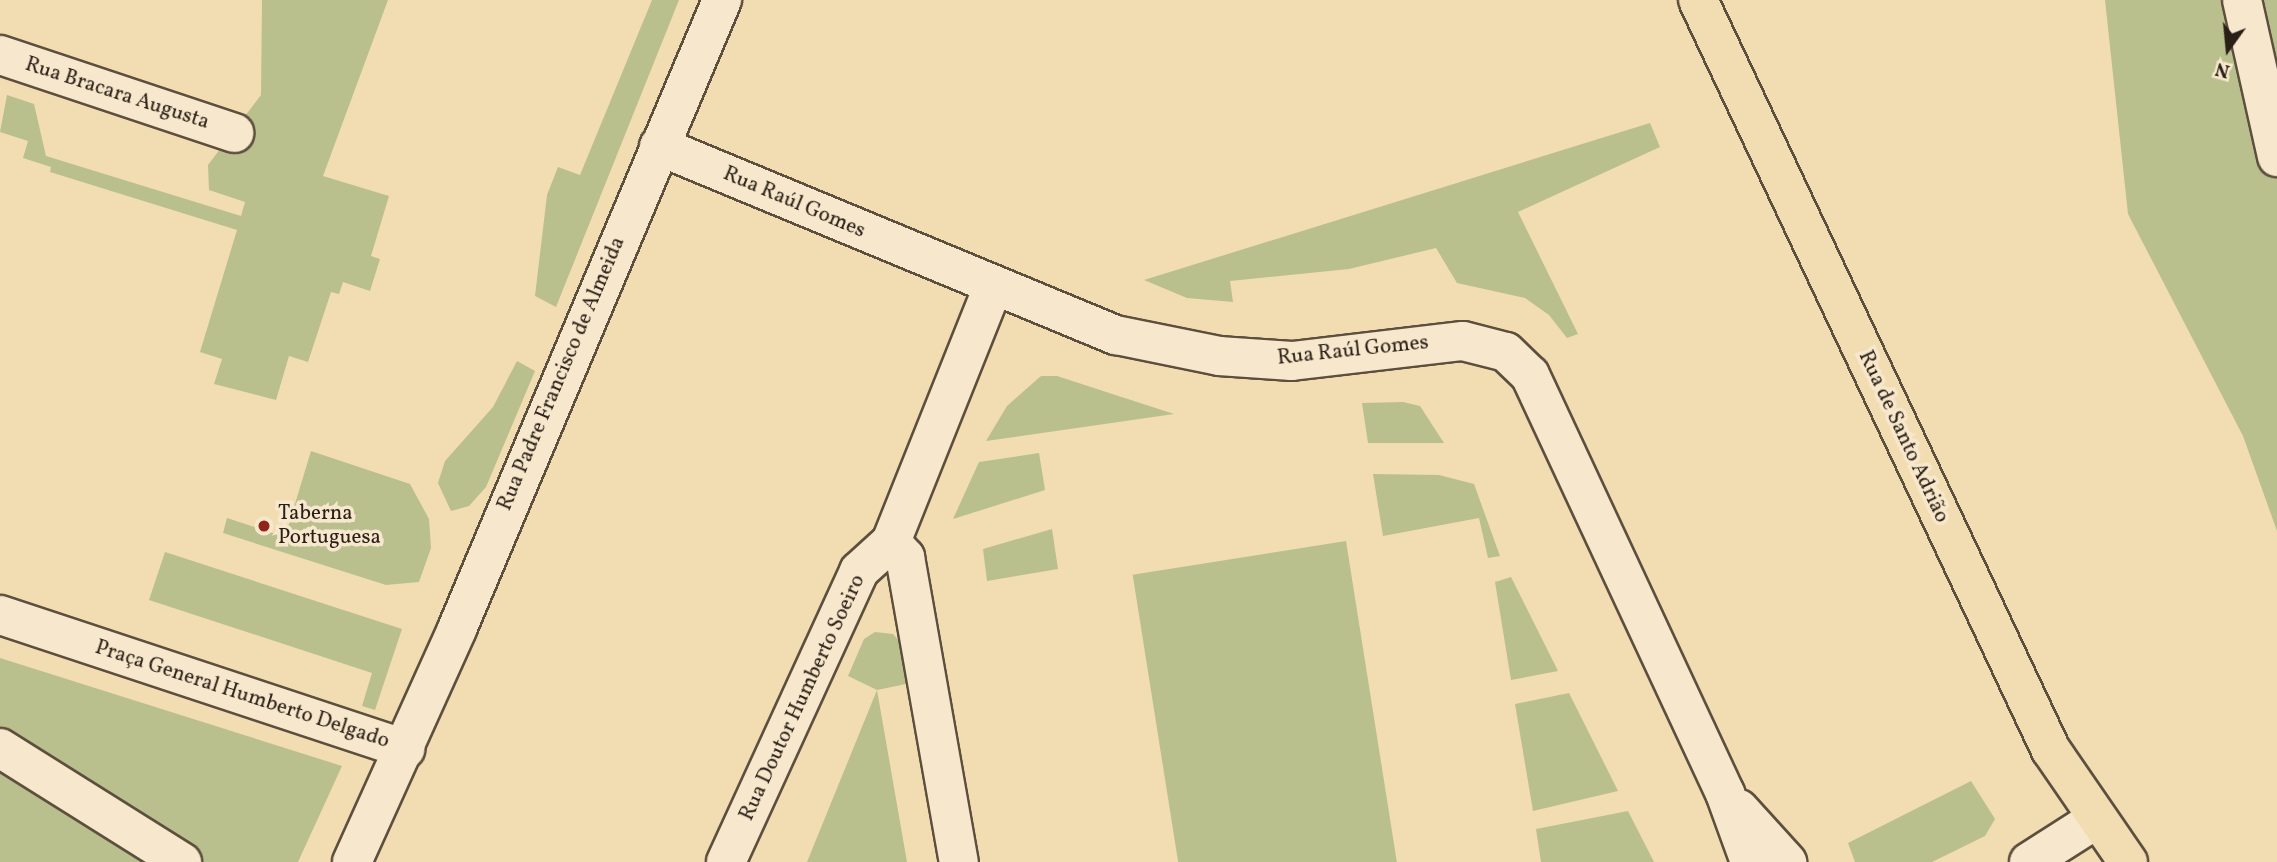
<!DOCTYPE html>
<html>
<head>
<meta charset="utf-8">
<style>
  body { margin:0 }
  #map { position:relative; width:2277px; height:862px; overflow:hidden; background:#f2dcb2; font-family:Vollkorn,serif }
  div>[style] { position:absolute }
  .green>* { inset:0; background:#b9c08d; transform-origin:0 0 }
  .roads { filter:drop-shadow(2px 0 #5d4f3e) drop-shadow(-2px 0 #5d4f3e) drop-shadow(0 2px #5d4f3e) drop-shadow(0 -2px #5d4f3e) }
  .minor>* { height:38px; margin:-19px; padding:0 19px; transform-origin:19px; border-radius:19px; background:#f7e8cd }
  .major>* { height:38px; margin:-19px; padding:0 19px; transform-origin:19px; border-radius:19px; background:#f2dcb2 }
  .dots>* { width:19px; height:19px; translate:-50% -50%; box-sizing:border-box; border:4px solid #f7e8cd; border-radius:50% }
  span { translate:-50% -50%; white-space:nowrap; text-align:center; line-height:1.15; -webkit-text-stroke:7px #f7e8cd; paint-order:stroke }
  .street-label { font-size:21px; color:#2b2017 }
  .poi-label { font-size:21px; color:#2b2017 }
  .left { translate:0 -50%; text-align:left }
  .north { position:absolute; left:2193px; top:14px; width:70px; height:70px; -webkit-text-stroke:5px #f7e8cd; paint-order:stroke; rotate:195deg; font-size:19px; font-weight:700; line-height:28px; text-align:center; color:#2b2017 }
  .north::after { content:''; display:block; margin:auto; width:24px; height:32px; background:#2b2017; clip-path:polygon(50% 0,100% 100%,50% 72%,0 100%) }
</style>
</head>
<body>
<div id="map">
  <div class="green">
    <i style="clip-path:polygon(262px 0,388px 0,323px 176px,389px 196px,371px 256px,380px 259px,370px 291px,343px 282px,339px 294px,331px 292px,308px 362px,289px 356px,276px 400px,214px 384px,222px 359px,200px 352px,237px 230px,50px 172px,51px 167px,23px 158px,28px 141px,0 132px,7px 95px,34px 104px,46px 156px,241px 216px,245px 202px,209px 190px,208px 165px,261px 95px)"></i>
    <i style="clip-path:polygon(652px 0,679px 0,556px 307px,535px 296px,547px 195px,558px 167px,580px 175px)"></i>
    <i style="clip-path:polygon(2105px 0,2277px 0,2277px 531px,2243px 436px,2128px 214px)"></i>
    <i style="clip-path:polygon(1650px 123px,1660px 147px,1518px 212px,1578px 334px,1567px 338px,1549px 315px,1525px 298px,1457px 283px,1436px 248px,1349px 269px,1230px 281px,1233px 302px,1187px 298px,1144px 280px)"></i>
    <i style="clip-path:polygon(517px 361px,535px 371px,486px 487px,469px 506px,451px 511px,438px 483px,445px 461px,493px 407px)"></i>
    <i style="clip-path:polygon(1041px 376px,1057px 376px,1174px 414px,986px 441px,1007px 406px)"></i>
    <i style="clip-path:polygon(1403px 402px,1420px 406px,1444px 443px,1368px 443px,1362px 403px)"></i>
    <i style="clip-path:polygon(311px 451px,410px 484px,429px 519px,431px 548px,419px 582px,386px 585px,223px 533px,227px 518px,285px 537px)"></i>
    <i style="clip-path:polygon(1039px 453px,1045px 490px,953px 519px,979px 462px)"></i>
    <i style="clip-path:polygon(1373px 474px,1439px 475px,1474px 484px,1500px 556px,1488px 558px,1479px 518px,1383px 536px)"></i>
    <i style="clip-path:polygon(1052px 529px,1058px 569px,987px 581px,983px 549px)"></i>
    <i style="left:1346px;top:541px;width:325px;height:216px;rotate:81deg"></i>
    <i style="clip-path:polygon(165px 552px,402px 629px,375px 710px,362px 706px,372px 673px,149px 600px)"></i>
    <i style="clip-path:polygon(1511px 577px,1558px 671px,1511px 680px,1495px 582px)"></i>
    <i style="clip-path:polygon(875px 632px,893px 634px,904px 646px,906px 684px,877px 690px,907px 862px,807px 862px,877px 690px,848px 676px,864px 639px)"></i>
    <i style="clip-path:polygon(0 658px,342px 766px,298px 862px,0 862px)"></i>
    <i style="clip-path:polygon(1569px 693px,1618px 791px,1533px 811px,1515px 704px)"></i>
    <i style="clip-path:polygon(1971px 781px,1995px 819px,1985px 836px,1932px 862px,1855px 862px,1848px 843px)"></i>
    <i style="clip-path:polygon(1628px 811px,1654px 862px,1541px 862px,1536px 829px)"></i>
  </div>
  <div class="roads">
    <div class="minor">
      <i style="left:2242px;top:0;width:161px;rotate:77.4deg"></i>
      <i style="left:0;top:55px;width:247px;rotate:18.4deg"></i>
      <i style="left:659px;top:146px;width:495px;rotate:22.5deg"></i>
      <i style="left:1116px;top:335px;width:105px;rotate:11.5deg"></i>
      <i style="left:1219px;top:356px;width:73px;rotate:3.9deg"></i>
      <i style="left:1292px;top:361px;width:172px;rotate:-6.7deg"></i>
      <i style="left:1463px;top:341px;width:44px;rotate:14.3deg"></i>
      <i style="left:1506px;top:352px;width:33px;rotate:44deg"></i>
      <i style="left:1530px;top:375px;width:461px;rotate:65deg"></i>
      <i style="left:1725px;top:793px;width:73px;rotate:70.1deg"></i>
      <i style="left:891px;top:542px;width:21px;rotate:47deg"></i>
      <i style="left:905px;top:557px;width:310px;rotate:80deg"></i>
      <i style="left:0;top:615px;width:427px;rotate:18.3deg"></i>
      <i style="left:0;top:748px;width:215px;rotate:32.1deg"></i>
      <i style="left:1739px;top:809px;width:72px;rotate:47.8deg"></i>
      <i style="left:352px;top:862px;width:256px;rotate:-65.7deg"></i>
      <i style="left:457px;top:629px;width:683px;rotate:-67.15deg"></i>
      <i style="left:726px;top:862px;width:320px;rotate:-65.4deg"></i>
      <i style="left:859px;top:571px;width:43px;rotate:-42.2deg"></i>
      <i style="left:891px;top:542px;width:275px;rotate:-68.2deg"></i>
      <i style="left:2029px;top:862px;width:78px;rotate:-32.5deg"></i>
    </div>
    <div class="major">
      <i style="left:1698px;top:0;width:829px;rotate:64.8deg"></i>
      <i style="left:2051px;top:750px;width:136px;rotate:55.5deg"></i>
    </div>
  </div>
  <div class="dots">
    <i style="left:264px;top:526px;background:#8f2418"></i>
  </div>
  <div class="street-label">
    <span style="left:117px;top:94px;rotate:18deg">Rua Bracara Augusta</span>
    <span style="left:794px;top:203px;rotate:23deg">Rua Raúl Gomes</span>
    <span style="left:1353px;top:351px;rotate:-6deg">Rua Raúl Gomes</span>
    <span style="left:562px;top:374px;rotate:-67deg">Rua Padre Francisco de Almeida</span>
    <span style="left:1903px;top:437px;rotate:65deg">Rua de Santo Adrião</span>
    <span style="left:242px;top:695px;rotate:18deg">Praça General Humberto Delgado</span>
    <span style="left:803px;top:698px;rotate:-65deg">Rua Doutor Humberto Soeiro</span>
  </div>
  <div class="poi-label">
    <span class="left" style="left:278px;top:526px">Taberna<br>Portuguesa</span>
  </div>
  <div class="north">N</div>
</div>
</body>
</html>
